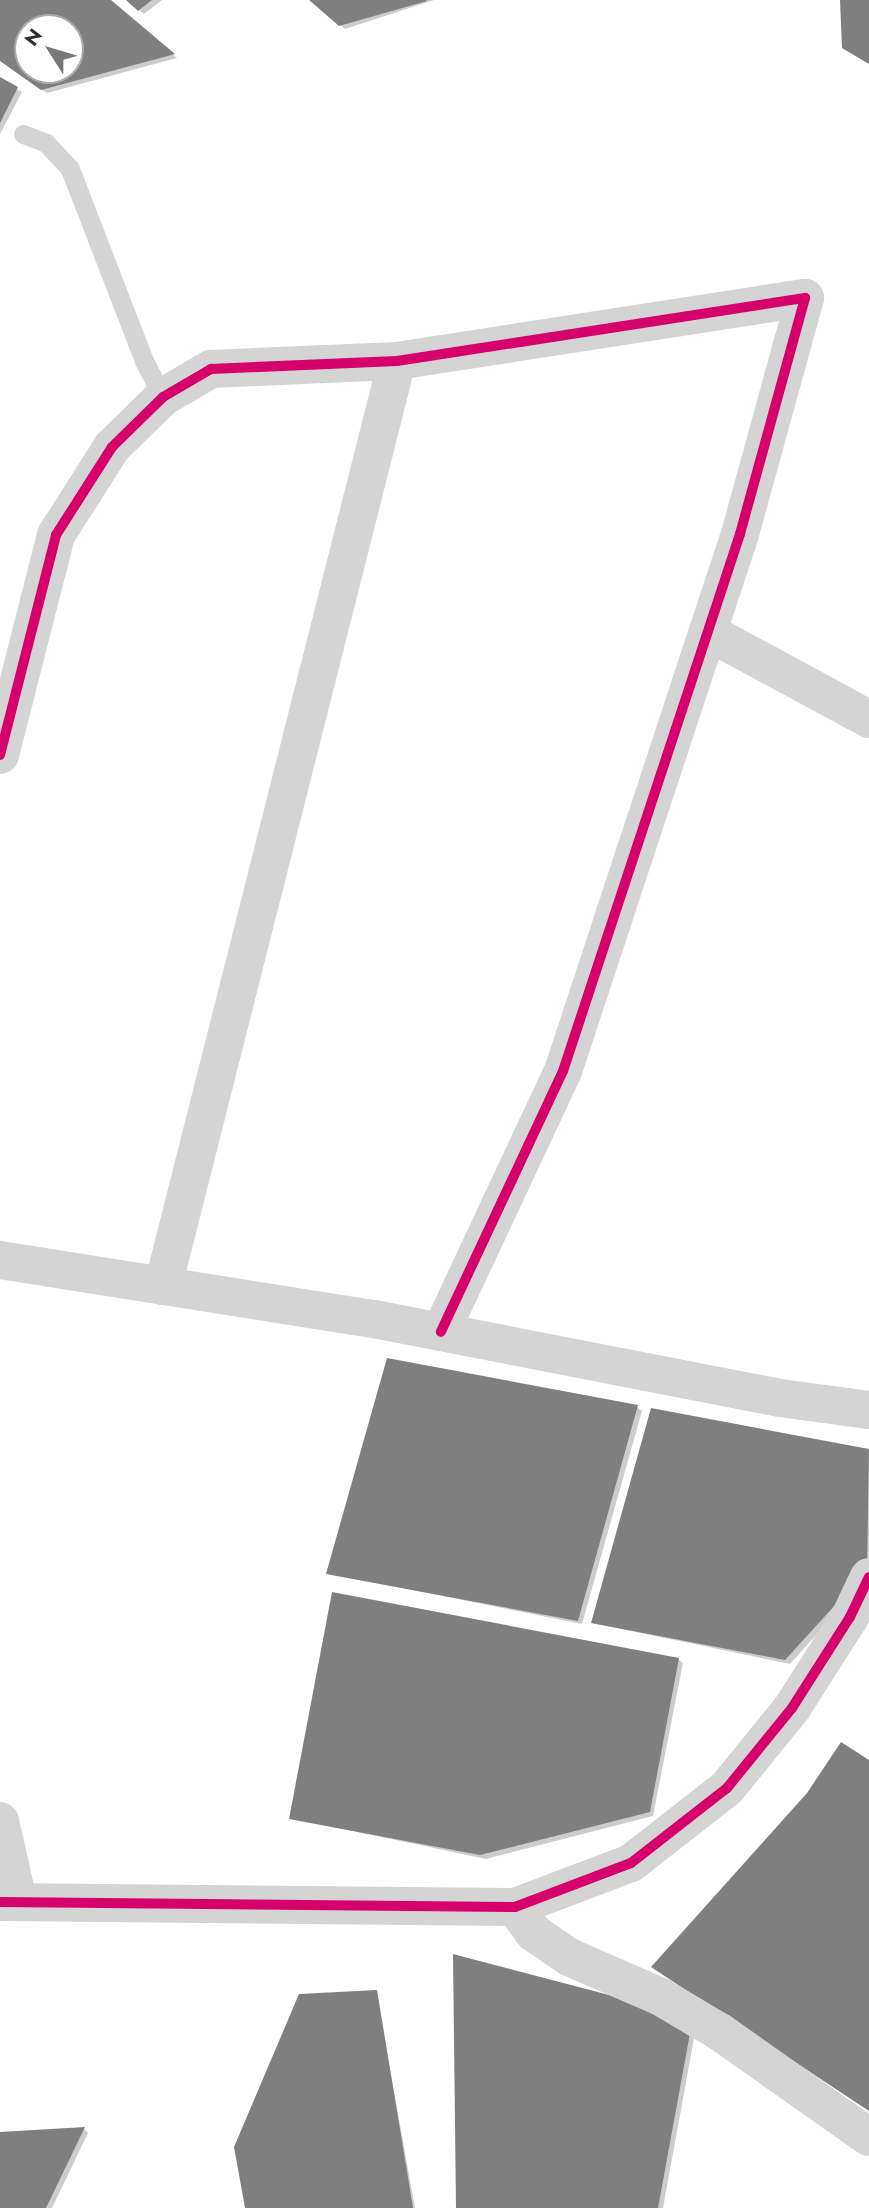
<!DOCTYPE html>
<html>
<head>
<meta charset="utf-8">
<style>
  body { margin:0 }
  #map { position:relative; width:869px; height:2208px; overflow:hidden; background:#fff; font-family:Jost,sans-serif }
  div>[style] { position:absolute }
  .shadow>* { inset:0; background:#0003 }
  .building>* { inset:0; background:#7f7f7f }
  .service>* { height:19px; margin:-9.5px; padding:0 9.5px; transform-origin:9.5px; border-radius:9.5px; background:#d4d4d4 }
  .minor>* { height:38px; margin:-19px; padding:0 19px; transform-origin:19px; border-radius:19px; background:#d4d4d4 }
  .tertiary>* { height:38px; margin:-19px; padding:0 19px; transform-origin:19px; border-radius:19px; background:#d4d4d4 }
  .cycleway>* { height:10px; margin:-5px; padding:0 5px; transform-origin:5px; border-radius:5px; background:#d6006c }
  span { translate:-50% -50%; white-space:nowrap; text-align:center; line-height:1.15; -webkit-text-stroke:7px #fff; paint-order:stroke }
  .north { position:absolute; left:14px; top:14px; width:70px; height:70px; box-sizing:border-box; background:#fff; border:2px solid #acacac; border-radius:50%; rotate:307deg; font-size:19px; font-weight:700; line-height:28px; text-align:center; color:#2f2f2f }
  .north::after { content:''; display:block; margin:auto; width:24px; height:32px; background:#787878; clip-path:polygon(50% 0,100% 100%,50% 72%,0 100%) }
</style>
</head>
<body>
<div id="map">
  <div class="shadow">
    <i style="clip-path:polygon(evenodd,0 0,108px 0,177px 58px,47px 93px,0 60px,0 0,28px 28px,70px 28px,70px 70px,28px 70px,28px 28px)"></i>
    <i style="clip-path:polygon(127px 0,162px 0,144px 14px)"></i>
    <i style="clip-path:polygon(310px 0,434px 0,345px 29px)"></i>
    <i style="clip-path:polygon(0 79px,22px 92px,0 134px)"></i>
    <i style="clip-path:polygon(637px 1407px,642px 1411px,582px 1624px,328px 1573px)"></i>
    <i style="clip-path:polygon(653px 1410px,869px 1451px,869px 1576px,790px 1664px,592px 1623px)"></i>
    <i style="clip-path:polygon(678px 1659px,683px 1663px,653px 1816px,486px 1859px,291px 1818px)"></i>
    <i style="clip-path:polygon(376px 1992px,415px 2208px,246px 2208px)"></i>
    <i style="clip-path:polygon(697px 2022px,663px 2208px,458px 2208px)"></i>
    <i style="clip-path:polygon(84px 2129px,88px 2133px,52px 2208px,0 2208px,0 2133px)"></i>
  </div>
  <div class="building">
    <i style="clip-path:polygon(evenodd,0 0,111px 0,175px 54px,41px 90px,0 61px,0 0,28px 28px,70px 28px,70px 70px,28px 70px,28px 28px)"></i>
    <i style="clip-path:polygon(126px 0,152px 0,138px 11px)"></i>
    <i style="clip-path:polygon(309px 0,426px 0,427px 1px,339px 26px)"></i>
    <i style="clip-path:polygon(840px 0,869px 0,869px 64px,842px 48px)"></i>
    <i style="clip-path:polygon(0 77px,18px 87px,0 123px)"></i>
    <i style="clip-path:polygon(387px 1358px,638px 1405px,578px 1621px,326px 1574px)"></i>
    <i style="clip-path:polygon(651px 1408px,869px 1449px,867px 1570px,785px 1660px,591px 1623px)"></i>
    <i style="clip-path:polygon(332px 1592px,679px 1658px,650px 1812px,480px 1855px,289px 1819px)"></i>
    <i style="clip-path:polygon(841px 1742px,869px 1760px,869px 2111px,651px 1967px,807px 1793px)"></i>
    <i style="clip-path:polygon(453px 1954px,693px 2017px,658px 2208px,456px 2208px)"></i>
    <i style="clip-path:polygon(377px 1990px,413px 2208px,245px 2208px,234px 2147px,299px 1994px)"></i>
    <i style="clip-path:polygon(85px 2127px,46px 2208px,0 2208px,0 2132px)"></i>
  </div>
  <div class="service">
    <i style="left:23px;top:134px;width:25px;rotate:21deg"></i>
    <i style="left:46px;top:143px;width:35px;rotate:47deg"></i>
    <i style="left:70px;top:169px;width:206px;rotate:68.9deg"></i>
    <i style="left:144px;top:361px;width:41px;rotate:62.2deg"></i>
  </div>
  <div class="minor">
    <i style="left:708px;top:632px;width:183px;rotate:28.4deg"></i>
    <i style="left:0;top:755px;width:227px;rotate:-75.7deg"></i>
    <i style="left:56px;top:535px;width:104px;rotate:-57.5deg"></i>
    <i style="left:112px;top:447px;width:71px;rotate:-44.4deg"></i>
    <i style="left:163px;top:397px;width:56px;rotate:-30.3deg"></i>
    <i style="left:211px;top:369px;width:186px;rotate:-2.5deg"></i>
    <i style="left:397px;top:361px;width:413px;rotate:-8.8deg"></i>
    <i style="left:805px;top:298px;width:245px;rotate:105.4deg"></i>
    <i style="left:740px;top:534px;width:565px;rotate:108.24deg"></i>
    <i style="left:563px;top:1071px;width:288px;rotate:115.1deg"></i>
    <i style="left:163px;top:1286px;width:954px;rotate:-75.8deg"></i>
    <i style="left:0;top:1821px;width:82px;rotate:77.3deg"></i>
    <i style="left:0;top:1902px;width:515px;rotate:0.56deg"></i>
    <i style="left:515px;top:1907px;width:124px;rotate:-20.8deg"></i>
    <i style="left:631px;top:1863px;width:122px;rotate:-38deg"></i>
    <i style="left:727px;top:1788px;width:103px;rotate:-50.9deg"></i>
    <i style="left:792px;top:1708px;width:108px;rotate:-57.5deg"></i>
    <i style="left:850px;top:1617px;width:44px;rotate:-64.6deg"></i>
    <i style="left:515px;top:1907px;width:32px;rotate:54deg"></i>
    <i style="left:534px;top:1933px;width:42px;rotate:34.4deg"></i>
    <i style="left:569px;top:1957px;width:100px;rotate:23.5deg"></i>
    <i style="left:661px;top:1997px;width:69px;rotate:30.7deg"></i>
    <i style="left:720px;top:2032px;width:182px;rotate:35.2deg"></i>
  </div>
  <div class="tertiary">
    <i style="left:0;top:1260px;width:379px;rotate:9deg"></i>
    <i style="left:374px;top:1319px;width:414px;rotate:11deg"></i>
    <i style="left:780px;top:1398px;width:90px;rotate:7.7deg"></i>
  </div>
  <div class="cycleway">
    <i style="left:0;top:755px;width:227px;rotate:-75.7deg"></i>
    <i style="left:56px;top:535px;width:104px;rotate:-57.5deg"></i>
    <i style="left:112px;top:447px;width:71px;rotate:-44.4deg"></i>
    <i style="left:163px;top:397px;width:56px;rotate:-30.3deg"></i>
    <i style="left:211px;top:369px;width:186px;rotate:-2.5deg"></i>
    <i style="left:397px;top:361px;width:413px;rotate:-8.8deg"></i>
    <i style="left:805px;top:298px;width:245px;rotate:105.4deg"></i>
    <i style="left:740px;top:534px;width:565px;rotate:108.24deg"></i>
    <i style="left:563px;top:1071px;width:288px;rotate:115.1deg"></i>
    <i style="left:0;top:1902px;width:515px;rotate:0.56deg"></i>
    <i style="left:515px;top:1907px;width:124px;rotate:-20.8deg"></i>
    <i style="left:631px;top:1863px;width:122px;rotate:-38deg"></i>
    <i style="left:727px;top:1788px;width:103px;rotate:-50.9deg"></i>
    <i style="left:792px;top:1708px;width:108px;rotate:-57.5deg"></i>
    <i style="left:850px;top:1617px;width:44px;rotate:-64.6deg"></i>
  </div>
  <div class="north">N</div>
</div>
</body>
</html>
